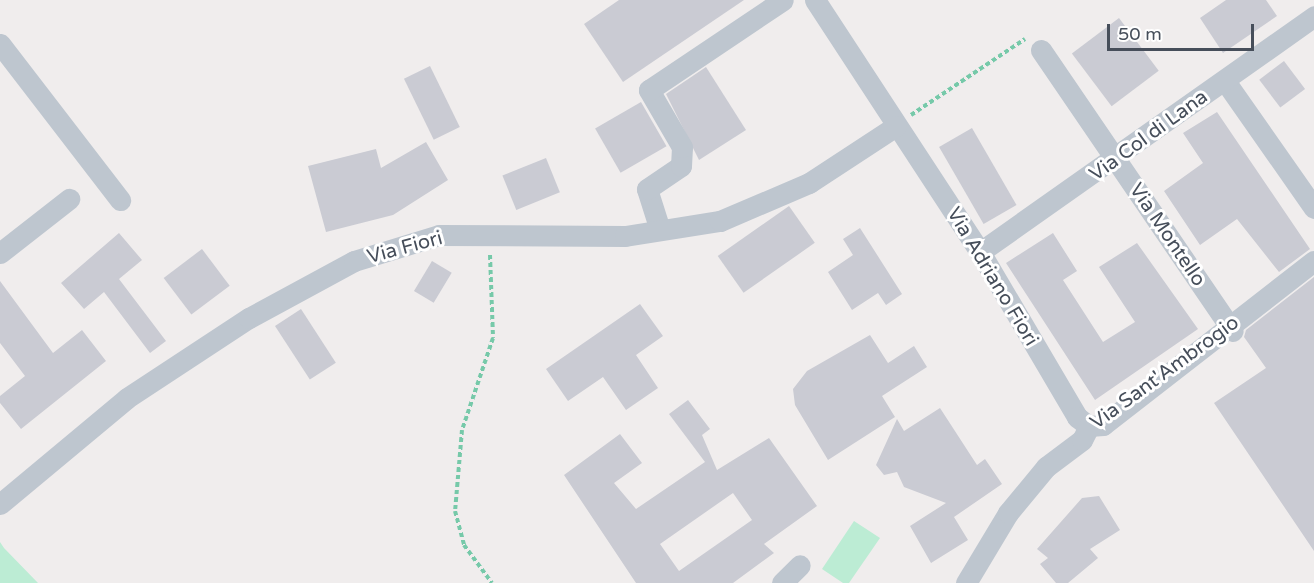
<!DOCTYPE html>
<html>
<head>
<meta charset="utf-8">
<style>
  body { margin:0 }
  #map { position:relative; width:1314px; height:583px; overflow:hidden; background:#f0eded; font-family:"Varela Round",sans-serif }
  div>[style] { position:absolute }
  .green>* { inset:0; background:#bcecd4 }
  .building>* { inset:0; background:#cacbd3; transform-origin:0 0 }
  .path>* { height:4px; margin-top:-2px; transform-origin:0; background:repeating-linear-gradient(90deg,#76c9a9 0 4.5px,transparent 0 7.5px) }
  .minor>* { height:21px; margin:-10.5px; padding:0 10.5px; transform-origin:10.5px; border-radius:10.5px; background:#bec6cf }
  span { translate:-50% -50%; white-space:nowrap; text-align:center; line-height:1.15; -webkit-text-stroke:6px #fff; paint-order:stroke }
  .street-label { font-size:20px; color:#464e5a }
  .scale { position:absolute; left:1107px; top:24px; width:147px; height:27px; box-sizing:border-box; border:3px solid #464e5a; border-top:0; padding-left:8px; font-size:18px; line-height:21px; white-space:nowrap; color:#464e5a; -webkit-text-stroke:4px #fff; paint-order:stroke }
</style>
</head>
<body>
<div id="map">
  <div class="green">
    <i style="clip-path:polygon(854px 521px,880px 538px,849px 583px,843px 583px,822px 569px)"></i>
    <i style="clip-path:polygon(0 542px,4px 548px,38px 583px,0 583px)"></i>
  </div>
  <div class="building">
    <i style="clip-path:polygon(619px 0,744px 0,623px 82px,584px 24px)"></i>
    <i style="clip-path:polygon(1226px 0,1266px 0,1277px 16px,1223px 53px,1200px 18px)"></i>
    <i style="left:1119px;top:18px;width:66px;height:59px;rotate:53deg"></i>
    <i style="left:1284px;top:61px;width:35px;height:31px;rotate:53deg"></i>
    <i style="left:430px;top:66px;width:68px;height:29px;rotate:64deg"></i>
    <i style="clip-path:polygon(706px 67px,746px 130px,699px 160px,666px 94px)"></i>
    <i style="left:641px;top:102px;width:51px;height:53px;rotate:60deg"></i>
    <i style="clip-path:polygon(1217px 112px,1310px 249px,1279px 272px,1237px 219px,1200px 245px,1164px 191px,1203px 163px,1183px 133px)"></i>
    <i style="left:972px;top:128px;width:89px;height:38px;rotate:60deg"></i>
    <i style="clip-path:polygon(426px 142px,448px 180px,393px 215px,326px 232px,308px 166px,376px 149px,381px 168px)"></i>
    <i style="left:546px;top:158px;width:37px;height:47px;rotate:68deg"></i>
    <i style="left:789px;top:206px;width:45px;height:87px;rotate:55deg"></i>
    <i style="clip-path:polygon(860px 228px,902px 294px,886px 305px,878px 293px,852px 310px,828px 272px,853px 255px,843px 239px)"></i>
    <i style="clip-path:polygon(119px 233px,142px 260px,119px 279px,166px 341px,150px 353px,104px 292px,84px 309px,61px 283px)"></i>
    <i style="clip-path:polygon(1053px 233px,1077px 271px,1063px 280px,1103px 342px,1135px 322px,1099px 267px,1137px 243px,1198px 329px,1095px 400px,1006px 263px)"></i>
    <i style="left:202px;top:249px;width:46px;height:48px;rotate:53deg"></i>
    <i style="left:432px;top:261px;width:23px;height:35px;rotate:31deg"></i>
    <i style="clip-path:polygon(1314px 277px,1314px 551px,1214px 403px,1266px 368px,1244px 337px,1246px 330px)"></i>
    <i style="clip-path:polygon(0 281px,53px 353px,82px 330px,106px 361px,21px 429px,0 403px,0 396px,25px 376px,0 343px)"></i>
    <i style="clip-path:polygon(640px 304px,663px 336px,636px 355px,658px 388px,626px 410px,603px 377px,568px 401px,546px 369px)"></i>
    <i style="left:301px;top:309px;width:64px;height:31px;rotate:57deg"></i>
    <i style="clip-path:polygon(870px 335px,888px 363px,914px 346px,927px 367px,882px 396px,895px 417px,828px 460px,795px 405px,793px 389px,807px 371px)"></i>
    <i style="clip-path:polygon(evenodd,688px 400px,710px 429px,702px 435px,717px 470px,769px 438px,817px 506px,764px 544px,774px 553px,733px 583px,636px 583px,564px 475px,620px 434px,642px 463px,614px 483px,636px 509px,705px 462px,669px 414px,688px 400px,733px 493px,752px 520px,679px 571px,660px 544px,733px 493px)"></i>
    <i style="clip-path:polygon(940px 408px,977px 465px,985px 459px,1002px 484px,954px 517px,968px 540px,931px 563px,910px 526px,946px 503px,904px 487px,897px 472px,884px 475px,876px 465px,897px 419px,904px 431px)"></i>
    <i style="clip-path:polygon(1099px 496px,1120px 530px,1090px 549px,1098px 558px,1068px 583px,1056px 583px,1040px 564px,1048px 558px,1037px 549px,1082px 498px)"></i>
  </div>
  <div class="path">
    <i style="left:911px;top:115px;width:137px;rotate:-33.7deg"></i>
    <i style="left:490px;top:255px;width:83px;rotate:87.9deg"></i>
    <i style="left:493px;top:338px;width:97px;rotate:108.6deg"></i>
    <i style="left:462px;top:430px;width:81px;rotate:94.9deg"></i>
    <i style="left:455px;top:511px;width:35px;rotate:75deg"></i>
    <i style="left:464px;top:545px;width:47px;rotate:53.6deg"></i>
  </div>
  <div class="minor">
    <i style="left:815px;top:0;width:301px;rotate:56.8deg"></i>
    <i style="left:980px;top:252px;width:191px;rotate:59.5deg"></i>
    <i style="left:1077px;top:417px;width:15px;rotate:37deg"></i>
    <i style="left:0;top:44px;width:197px;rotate:52.4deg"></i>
    <i style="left:1041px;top:50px;width:340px;rotate:55.7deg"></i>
    <i style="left:1225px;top:81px;width:155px;rotate:55deg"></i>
    <i style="left:660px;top:230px;width:43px;rotate:-107.6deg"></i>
    <i style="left:647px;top:189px;width:41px;rotate:-34.1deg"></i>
    <i style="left:681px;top:166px;width:19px;rotate:-87deg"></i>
    <i style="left:682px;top:147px;width:66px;rotate:-120.1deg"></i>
    <i style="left:649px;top:90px;width:161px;rotate:-33.9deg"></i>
    <i style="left:980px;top:252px;width:409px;rotate:-35.2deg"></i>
    <i style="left:0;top:253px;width:88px;rotate:-38deg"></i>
    <i style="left:1089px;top:426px;width:14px;rotate:-4deg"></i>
    <i style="left:1103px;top:425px;width:267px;rotate:-37.9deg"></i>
    <i style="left:0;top:504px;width:165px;rotate:-39.8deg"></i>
    <i style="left:127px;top:398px;width:146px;rotate:-33.3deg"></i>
    <i style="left:249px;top:318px;width:119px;rotate:-28.5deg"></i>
    <i style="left:354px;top:261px;width:89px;rotate:-17deg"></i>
    <i style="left:439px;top:235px;width:186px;rotate:0.3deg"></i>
    <i style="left:625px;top:236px;width:96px;rotate:-9deg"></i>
    <i style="left:720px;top:221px;width:97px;rotate:-23.1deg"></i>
    <i style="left:809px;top:183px;width:104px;rotate:-33.2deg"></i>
    <i style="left:782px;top:583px;width:25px;rotate:-45deg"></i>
    <i style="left:966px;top:583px;width:82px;rotate:-59deg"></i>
    <i style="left:1008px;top:513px;width:60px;rotate:-50.4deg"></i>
    <i style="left:1046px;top:467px;width:45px;rotate:-36.9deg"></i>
    <i style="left:1082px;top:440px;width:16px;rotate:-63deg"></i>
  </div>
  <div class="street-label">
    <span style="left:1149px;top:136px;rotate:-36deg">Via Col di Lana</span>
    <span style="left:1167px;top:235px;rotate:56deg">Via Montello</span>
    <span style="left:405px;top:248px;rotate:-15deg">Via Fiori</span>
    <span style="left:992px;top:277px;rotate:59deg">Via Adriano Fiori</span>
    <span style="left:1165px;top:373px;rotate:-36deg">Via Sant'Ambrogio</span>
  </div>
  <div class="scale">50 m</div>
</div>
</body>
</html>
